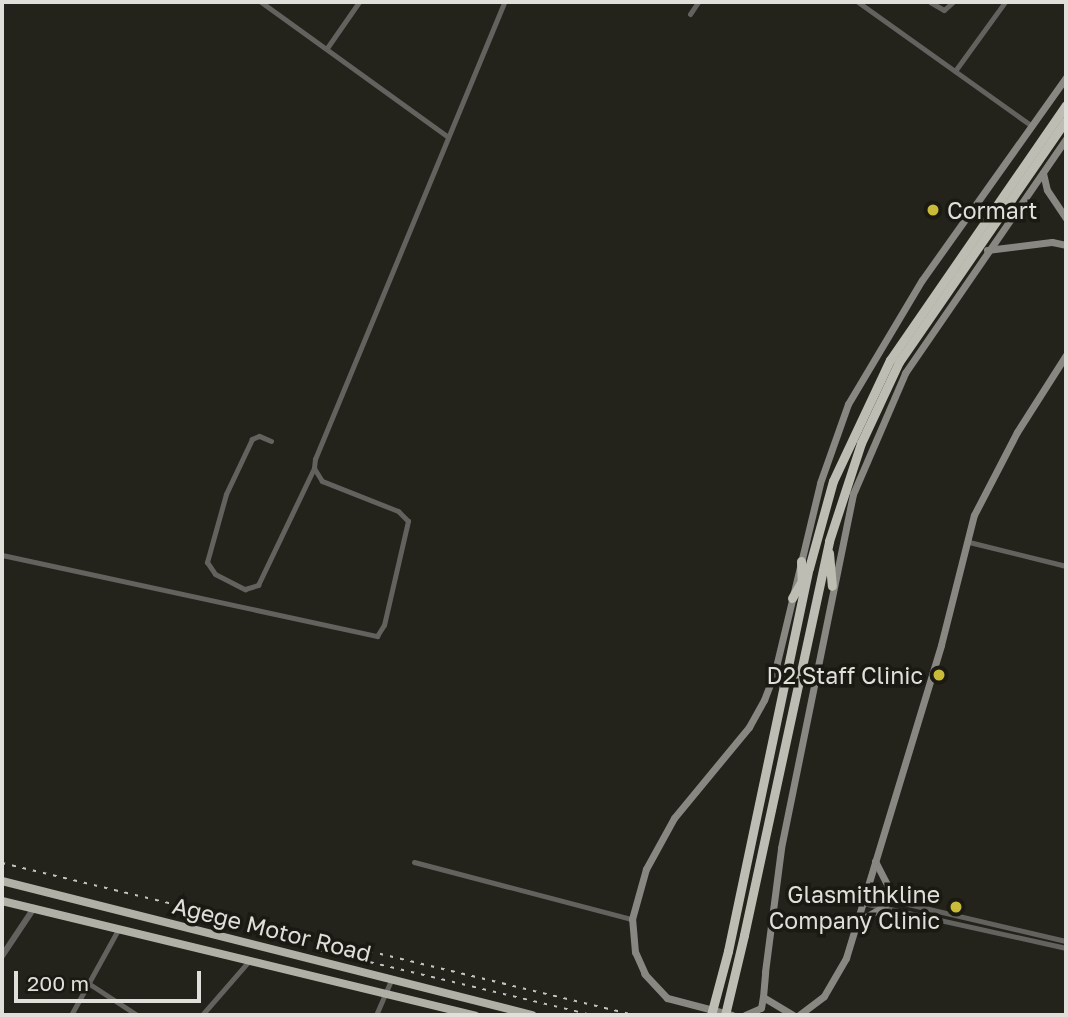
<!DOCTYPE html>
<html>
<head>
<meta charset="utf-8">
<style>
  body { margin:0 }
  #map { position:relative; width:1068px; height:1017px; overflow:hidden; background:#23221b; font-family:"Golos Text",sans-serif }
  div>[style] { position:absolute }
  .minor>* { height:5px; margin:-2.5px; padding:0 2.5px; transform-origin:2.5px; border-radius:2.5px; background:#63625e }
  .tertiary>* { height:6px; margin:-3px; padding:0 3px; transform-origin:3px; border-radius:3px; background:#63625e }
  .secondary>* { height:7px; margin:-3.5px; padding:0 3.5px; transform-origin:3.5px; border-radius:3.5px; background:#888781 }
  .trunk>* { height:8px; margin:-4px; padding:0 4px; transform-origin:4px; border-radius:4px; background:#b1b0a7 }
  .motorway>* { height:9px; margin:-4.5px; padding:0 4.5px; transform-origin:4.5px; border-radius:4.5px; background:#bebdb3 }
  .rail>* { height:2px; margin-top:-1px; transform-origin:0; background:repeating-linear-gradient(90deg,#c4c3bd 0 3.5px,transparent 0 10.5px) }
  .motorway-bridge>* { height:9px; margin:-4.5px; padding:0 4.5px; transform-origin:4.5px; border-radius:4.5px; background:#bebdb3 }
  .dots>* { width:19px; height:19px; translate:-50% -50%; box-sizing:border-box; border:4px solid #1a1912; border-radius:50% }
  span { translate:-50% -50%; white-space:nowrap; text-align:center; line-height:1.15; -webkit-text-stroke:7px #1a1912; paint-order:stroke }
  .poi-label { font-size:23px; color:#e0dfda }
  .left { translate:0 -50%; text-align:left }
  .right { translate:-100% -50%; text-align:right }
  .street-label { font-size:23px; color:#e0dfda }
  .frame { position:absolute; inset:0; border:4px solid #e0dfda; pointer-events:none }
  .scale { position:absolute; left:14px; top:971px; width:187px; height:32px; box-sizing:border-box; border:4px solid #e0dfda; border-top:0; padding-left:9px; font-size:21px; line-height:24px; white-space:nowrap; color:#e0dfda; -webkit-text-stroke:5px #1a1912; paint-order:stroke }
</style>
</head>
<body>
<div id="map">
  <div class="minor">
    <i style="left:261px;top:2px;width:229px;rotate:35.8deg"></i>
    <i style="left:858px;top:2px;width:214px;rotate:35.5deg"></i>
    <i style="left:930px;top:2px;width:16px;rotate:30deg"></i>
    <i style="left:944px;top:10px;width:12px;rotate:-42deg"></i>
    <i style="left:690px;top:14px;width:14px;rotate:-56deg"></i>
    <i style="left:327px;top:48px;width:56px;rotate:-55.2deg"></i>
    <i style="left:955px;top:71px;width:85px;rotate:-54.1deg"></i>
    <i style="left:271px;top:441px;width:13px;rotate:-157deg"></i>
    <i style="left:259px;top:436px;width:8px;rotate:157deg"></i>
    <i style="left:252px;top:439px;width:61px;rotate:115.3deg"></i>
    <i style="left:226px;top:494px;width:71px;rotate:105.6deg"></i>
    <i style="left:207px;top:562px;width:14px;rotate:56deg"></i>
    <i style="left:215px;top:574px;width:34px;rotate:27deg"></i>
    <i style="left:245px;top:589px;width:14px;rotate:-17deg"></i>
    <i style="left:258px;top:585px;width:130px;rotate:-64.4deg"></i>
    <i style="left:969px;top:542px;width:100px;rotate:13.9deg"></i>
    <i style="left:2px;top:555px;width:384px;rotate:12.2deg"></i>
    <i style="left:377px;top:636px;width:13px;rotate:-58deg"></i>
    <i style="left:384px;top:625px;width:107px;rotate:-77deg"></i>
    <i style="left:408px;top:521px;width:14px;rotate:-135deg"></i>
    <i style="left:398px;top:511px;width:82px;rotate:-158.5deg"></i>
    <i style="left:322px;top:481px;width:15px;rotate:-122deg"></i>
    <i style="left:314px;top:468px;width:9px;rotate:-84deg"></i>
    <i style="left:315px;top:459px;width:495px;rotate:-67.5deg"></i>
    <i style="left:414px;top:862px;width:225px;rotate:14.7deg"></i>
    <i style="left:865px;top:894px;width:206px;rotate:13.2deg"></i>
    <i style="left:863px;top:903px;width:208px;rotate:12.5deg"></i>
    <i style="left:88px;top:983px;width:59px;rotate:33.1deg"></i>
    <i style="left:71px;top:1015px;width:97px;rotate:-61.1deg"></i>
    <i style="left:202px;top:1015px;width:70px;rotate:-49deg"></i>
    <i style="left:376px;top:1015px;width:40px;rotate:-66.6deg"></i>
  </div>
  <div class="tertiary">
    <i style="left:2px;top:956px;width:58px;rotate:-56.3deg"></i>
  </div>
  <div class="secondary">
    <i style="left:1043px;top:173px;width:17px;rotate:77deg"></i>
    <i style="left:1047px;top:190px;width:34px;rotate:56deg"></i>
    <i style="left:987px;top:250px;width:65px;rotate:-7deg"></i>
    <i style="left:1052px;top:242px;width:14px;rotate:12deg"></i>
    <i style="left:875px;top:861px;width:46px;rotate:62.9deg"></i>
    <i style="left:857px;top:922px;width:32px;rotate:-30deg"></i>
    <i style="left:732px;top:1015px;width:67px;rotate:-165.3deg"></i>
    <i style="left:667px;top:998px;width:33px;rotate:-133deg"></i>
    <i style="left:645px;top:974px;width:24px;rotate:-114deg"></i>
    <i style="left:635px;top:952px;width:33px;rotate:-95deg"></i>
    <i style="left:632px;top:919px;width:52px;rotate:-74.4deg"></i>
    <i style="left:646px;top:869px;width:58px;rotate:-61.2deg"></i>
    <i style="left:674px;top:818px;width:118px;rotate:-50.5deg"></i>
    <i style="left:749px;top:727px;width:31px;rotate:-61deg"></i>
    <i style="left:764px;top:700px;width:31px;rotate:-69deg"></i>
    <i style="left:775px;top:671px;width:193px;rotate:-76.5deg"></i>
    <i style="left:820px;top:483px;width:84px;rotate:-70.5deg"></i>
    <i style="left:848px;top:404px;width:144px;rotate:-59.2deg"></i>
    <i style="left:922px;top:280px;width:249px;rotate:-54.6deg"></i>
    <i style="left:745px;top:1015px;width:17px;rotate:-24deg"></i>
    <i style="left:761px;top:1008px;width:11px;rotate:-80deg"></i>
    <i style="left:793px;top:1015px;width:35px;rotate:-149deg"></i>
    <i style="left:763px;top:997px;width:25px;rotate:-85deg"></i>
    <i style="left:765px;top:972px;width:125px;rotate:-82.6deg"></i>
    <i style="left:781px;top:848px;width:361px;rotate:-78.5deg"></i>
    <i style="left:853px;top:494px;width:132px;rotate:-66.7deg"></i>
    <i style="left:905px;top:373px;width:284px;rotate:-55.5deg"></i>
    <i style="left:799px;top:1015px;width:31px;rotate:-37deg"></i>
    <i style="left:824px;top:996px;width:44px;rotate:-59.9deg"></i>
    <i style="left:846px;top:958px;width:327px;rotate:-73.1deg"></i>
    <i style="left:941px;top:645px;width:134px;rotate:-75.8deg"></i>
    <i style="left:974px;top:515px;width:93px;rotate:-62.6deg"></i>
    <i style="left:1017px;top:432px;width:91px;rotate:-57.5deg"></i>
  </div>
  <div class="trunk">
    <i style="left:2px;top:881px;width:547px;rotate:14.19deg"></i>
    <i style="left:2px;top:901px;width:487px;rotate:13.6deg"></i>
  </div>
  <div class="motorway">
    <i style="left:829px;top:553px;width:33px;rotate:85deg"></i>
    <i style="left:801px;top:561px;width:23px;rotate:88deg"></i>
    <i style="left:792px;top:598px;width:22px;rotate:-60deg"></i>
    <i style="left:744px;top:935px;width:403px;rotate:-77.8deg"></i>
    <i style="left:829px;top:541px;width:103px;rotate:-71.9deg"></i>
    <i style="left:861px;top:443px;width:89px;rotate:-64.9deg"></i>
    <i style="left:899px;top:362px;width:294px;rotate:-55.4deg"></i>
    <i style="left:728px;top:951px;width:391px;rotate:-78.1deg"></i>
    <i style="left:809px;top:568px;width:90px;rotate:-74.6deg"></i>
    <i style="left:833px;top:481px;width:134px;rotate:-64.8deg"></i>
    <i style="left:890px;top:360px;width:310px;rotate:-55.4deg"></i>
  </div>
  <div class="rail">
    <i style="left:2px;top:863px;width:650px;rotate:13.52deg"></i>
    <i style="left:319px;top:950px;width:280px;rotate:13.4deg"></i>
  </div>
  <div class="motorway-bridge">
    <i style="left:711px;top:1015px;width:66px;rotate:-75.1deg"></i>
    <i style="left:725px;top:1015px;width:82px;rotate:-76.6deg"></i>
  </div>
  <div class="dots">
    <i style="left:933px;top:210px;background:#caba39"></i>
    <i style="left:939px;top:675px;background:#caba39"></i>
    <i style="left:956px;top:907px;background:#caba39"></i>
  </div>
  <div class="poi-label">
    <span class="left" style="left:947px;top:210px">Cormart</span>
    <span class="right" style="left:923px;top:675px">D2 Staff Clinic</span>
    <span class="right" style="left:940px;top:907px">Glasmithkline<br>Company Clinic</span>
  </div>
  <div class="street-label">
    <span style="left:272px;top:929px;rotate:14deg">Agege Motor Road</span>
  </div>
  <div class="frame"></div>
  <div class="scale">200 m</div>
</div>
</body>
</html>
